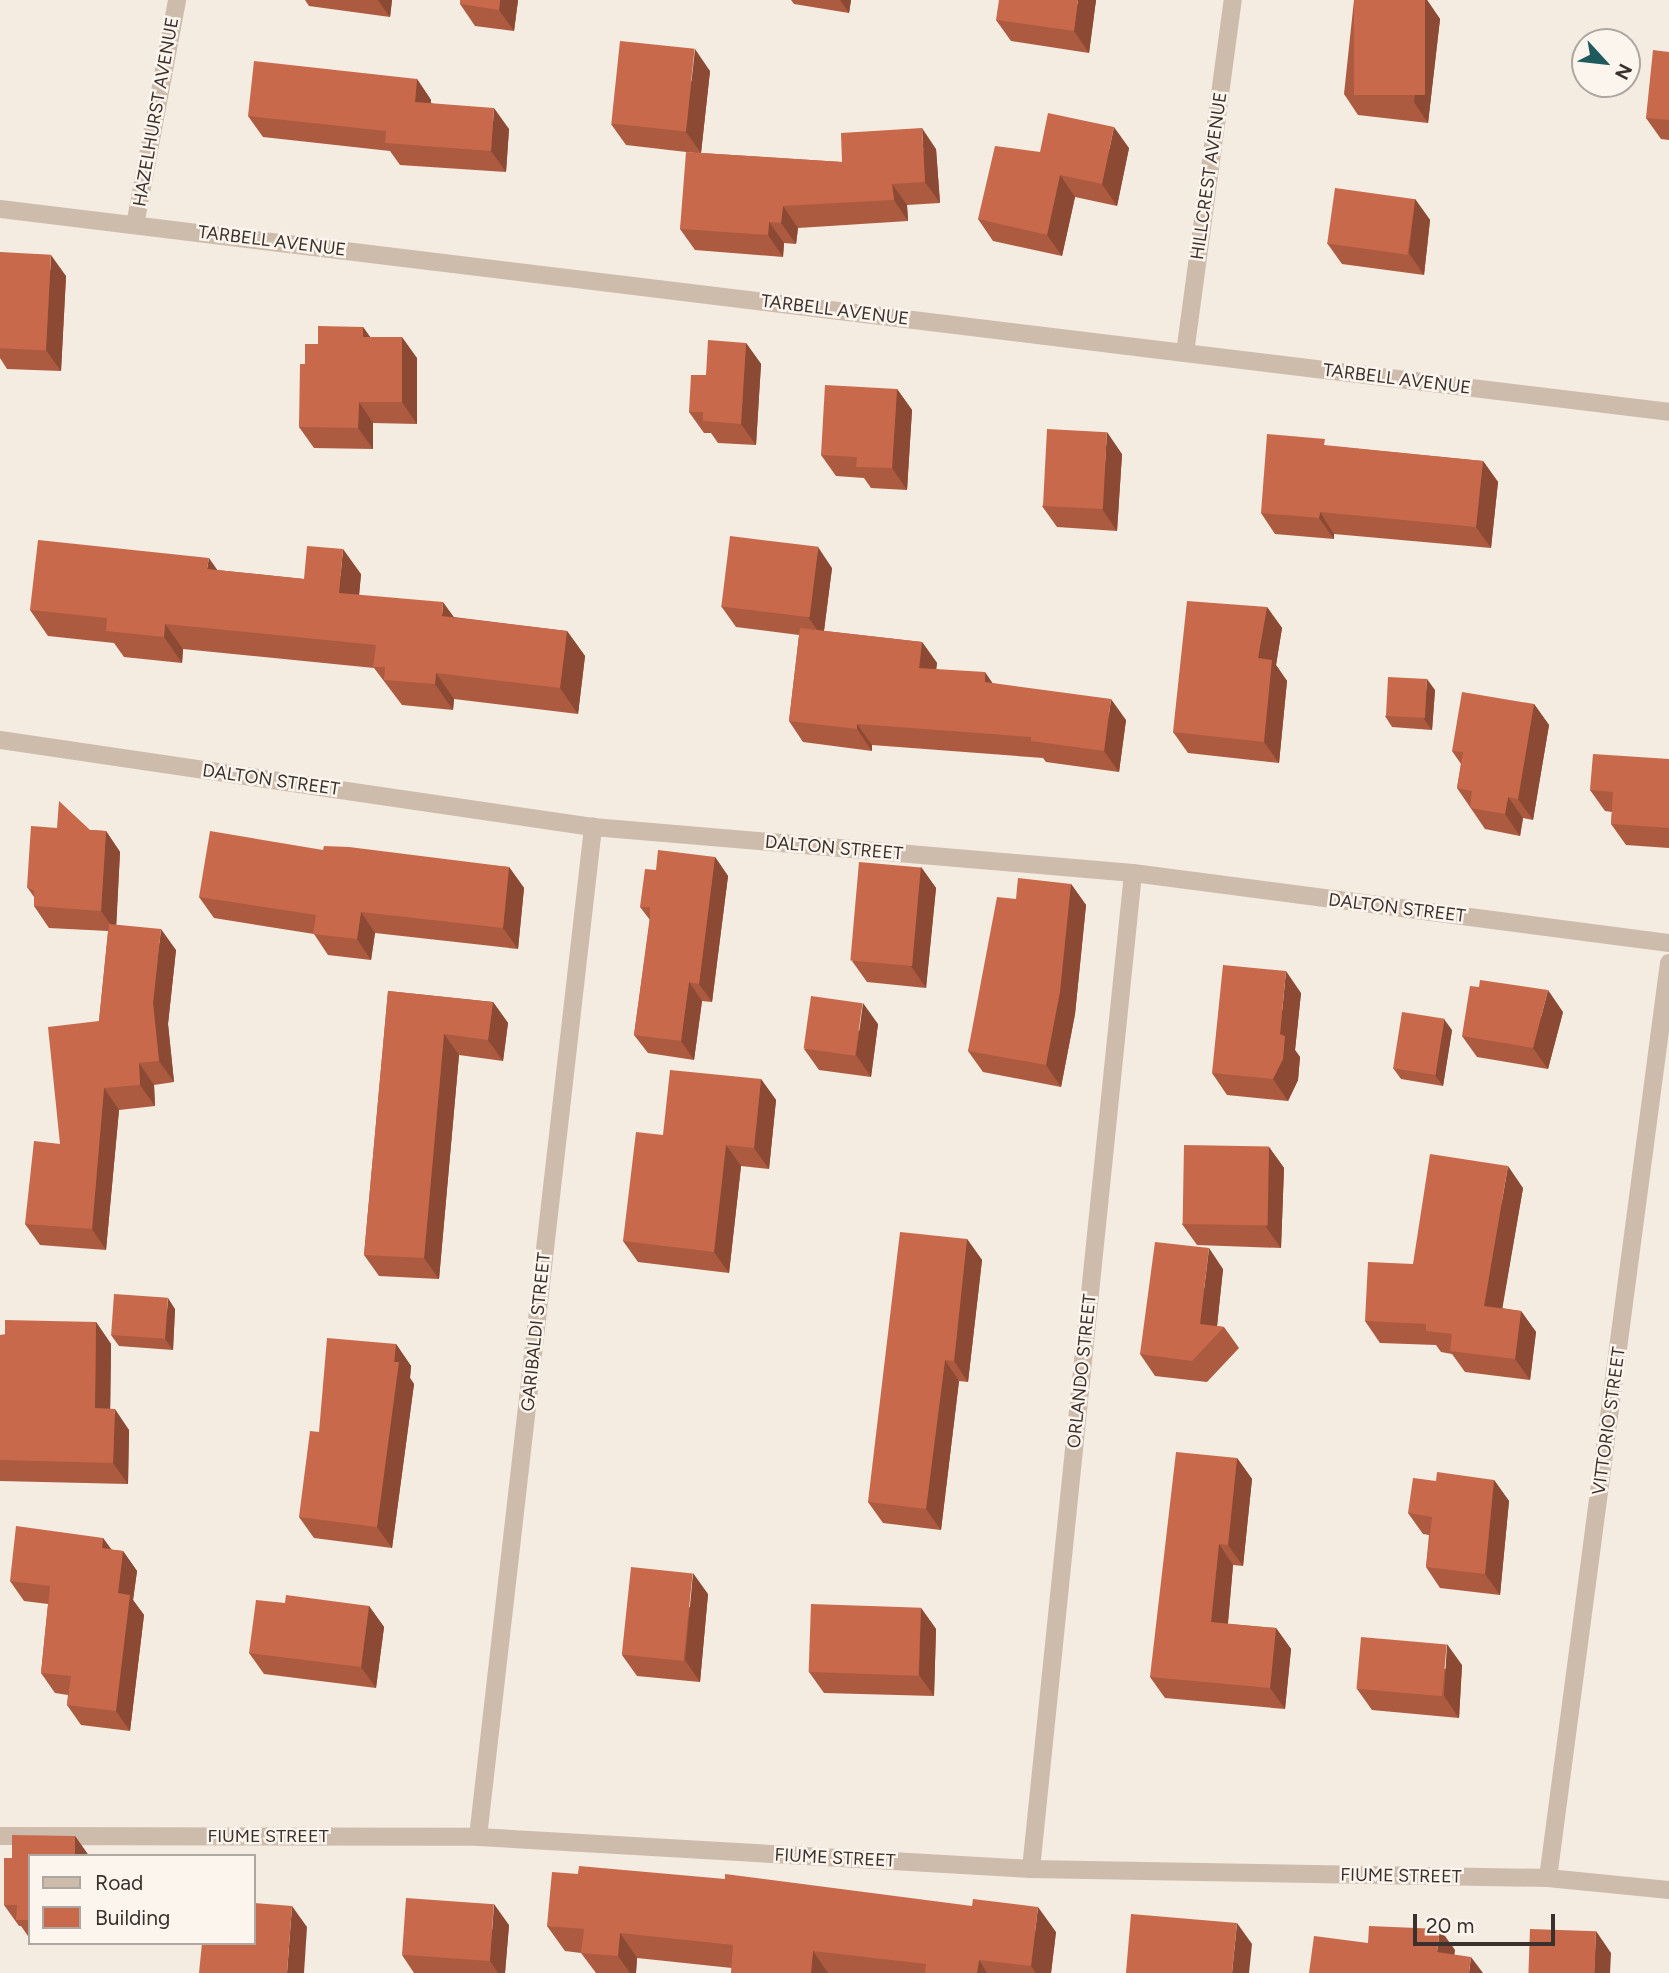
<!DOCTYPE html>
<html>
<head>
<meta charset="utf-8">
<style>
  body { margin:0 }
  #map { position:relative; width:1669px; height:1973px; overflow:hidden; background:#f4ebe1; font-family:Figtree,sans-serif }
  div>[style] { position:absolute }
  .street>* { height:18px; margin:-9px; padding:0 9px; transform-origin:9px; border-radius:9px; background:#cdbbac }
  .wall>* { inset:0; background:#ac5a40 }
  .shaded-wall>* { inset:0; background:#8c4a34 }
  .building>* { inset:0; background:#c8694b; transform-origin:0 0 }
  span { translate:-50% -50%; white-space:nowrap; text-align:center; line-height:1.15; -webkit-text-stroke:5px #fbf5ee; paint-order:stroke }
  .street-label { font-size:18px; color:#3b302b }
  .legend { position:absolute; left:28px; top:1854px; width:228px; height:91px; box-sizing:border-box; background:#fbf5ee; border:2px solid #aea6a0; margin:0; padding:9px 12px; list-style:none; font-size:21px; color:#3b302b }
  .legend li { display:flex; align-items:center; gap:14px; height:35px }
  .legend b { width:35px; border:2px solid #aea6a0 }
  .north { position:absolute; left:1571px; top:28px; width:70px; height:70px; box-sizing:border-box; background:#fbf5ee; border:2px solid #aea6a0; border-radius:50%; rotate:117deg; font-size:19px; font-weight:700; line-height:28px; text-align:center; color:#3b302b }
  .north::after { content:''; display:block; margin:auto; width:24px; height:32px; background:#1f5a5e; clip-path:polygon(50% 0,100% 100%,50% 72%,0 100%) }
  .scale { position:absolute; left:1413px; top:1914px; width:142px; height:32px; box-sizing:border-box; border:4px solid #3b302b; border-top:0; padding-left:9px; font-size:21px; line-height:24px; white-space:nowrap; color:#3b302b; -webkit-text-stroke:5px #fbf5ee; paint-order:stroke }
</style>
</head>
<body>
<div id="map">
  <div class="street">
    <i style="left:0;top:209px;width:1681px;rotate:6.93deg"></i>
    <i style="left:135px;top:225px;width:229px;rotate:-79.4deg"></i>
    <i style="left:1185px;top:353px;width:356px;rotate:-82.3deg"></i>
    <i style="left:0;top:740px;width:599px;rotate:8.35deg"></i>
    <i style="left:593px;top:827px;width:542px;rotate:4.87deg"></i>
    <i style="left:1133px;top:873px;width:541px;rotate:7.44deg"></i>
    <i style="left:0;top:1836px;width:478px;rotate:0.1deg"></i>
    <i style="left:478px;top:1837px;width:554px;rotate:3.31deg"></i>
    <i style="left:1031px;top:1869px;width:517px;rotate:1deg"></i>
    <i style="left:1548px;top:1878px;width:122px;rotate:5.7deg"></i>
    <i style="left:478px;top:1837px;width:1017px;rotate:-83.5deg"></i>
    <i style="left:1031px;top:1869px;width:1001px;rotate:-84.15deg"></i>
    <i style="left:1548px;top:1878px;width:923px;rotate:-82.47deg"></i>
  </div>
  <div class="wall">
    <i style="clip-path:polygon(305px 0,392px 0,390px 17px,309px 6px)"></i>
    <i style="clip-path:polygon(518px 0,514px 31px,475px 26px,460px 4px)"></i>
    <i style="clip-path:polygon(791px 0,851px 0,849px 13px,794px 4px)"></i>
    <i style="clip-path:polygon(1096px 0,1089px 53px,1011px 41px,996px 20px)"></i>
    <i style="clip-path:polygon(1354px 0,1427px 0,1440px 19px,1428px 123px,1358px 115px,1344px 94px)"></i>
    <i style="clip-path:polygon(1669px 52px,1669px 140px,1661px 139px,1646px 118px)"></i>
    <i style="clip-path:polygon(710px 71px,701px 153px,842px 162px,936px 149px,940px 203px,907px 205px,908px 221px,798px 228px,796px 244px,784px 243px,783px 257px,695px 250px,680px 229px,695px 153px,626px 145px,611px 124px)"></i>
    <i style="clip-path:polygon(417px 79px,431px 100px,431px 103px,509px 129px,506px 172px,400px 165px,390px 151px,263px 137px,248px 116px)"></i>
    <i style="clip-path:polygon(1129px 148px,1117px 206px,1075px 197px,1062px 256px,993px 241px,978px 219px,1040px 152px)"></i>
    <i style="clip-path:polygon(1415px 199px,1430px 220px,1424px 275px,1342px 264px,1327px 243px)"></i>
    <i style="clip-path:polygon(0 252px,66px 276px,61px 371px,7px 369px,0 358px)"></i>
    <i style="clip-path:polygon(363px 327px,370px 337px,417px 358px,417px 424px,373px 423px,373px 449px,314px 448px,299px 427px,305px 364px,318px 344px)"></i>
    <i style="clip-path:polygon(746px 343px,761px 364px,756px 445px,718px 443px,711px 433px,704px 433px,689px 412px,706px 375px)"></i>
    <i style="clip-path:polygon(897px 389px,912px 410px,907px 490px,871px 488px,864px 478px,836px 476px,821px 455px)"></i>
    <i style="clip-path:polygon(1329px 446px,1483px 461px,1498px 482px,1491px 548px,1334px 534px,1334px 539px,1275px 534px,1261px 513px)"></i>
    <i style="clip-path:polygon(1122px 454px,1117px 531px,1057px 527px,1042px 506px)"></i>
    <i style="clip-path:polygon(832px 568px,824px 631px,922px 642px,937px 663px,936px 669px,992px 683px,1126px 720px,1119px 772px,1046px 762px,1043px 758px,872px 745px,872px 751px,803px 742px,789px 721px,799px 635px,736px 627px,721px 606px)"></i>
    <i style="clip-path:polygon(217px 570px,304px 579px,361px 574px,359px 595px,454px 617px,567px 631px,585px 656px,578px 714px,454px 699px,453px 710px,402px 705px,374px 668px,183px 649px,182px 663px,124px 657px,114px 643px,48px 636px,30px 610px)"></i>
    <i style="clip-path:polygon(1267px 607px,1282px 628px,1276px 665px,1287px 681px,1279px 763px,1188px 753px,1173px 732px)"></i>
    <i style="clip-path:polygon(1435px 690px,1432px 730px,1392px 727px,1385px 716px)"></i>
    <i style="clip-path:polygon(1534px 704px,1549px 725px,1533px 820px,1523px 818px,1520px 836px,1485px 829px,1457px 788px,1461px 764px,1452px 751px)"></i>
    <i style="clip-path:polygon(1669px 759px,1669px 848px,1626px 845px,1611px 824px,1612px 812px,1605px 811px,1590px 790px)"></i>
    <i style="clip-path:polygon(90px 830px,106px 831px,120px 852px,116px 925px,176px 950px,168px 1024px,174px 1082px,154px 1085px,155px 1106px,119px 1110px,106px 1250px,40px 1245px,25px 1224px,60px 1144px,99px 1021px,108px 931px,49px 928px,34px 906px,34px 897px,27px 887px)"></i>
    <i style="clip-path:polygon(323px 850px,509px 867px,524px 888px,518px 949px,375px 933px,371px 960px,328px 955px,314px 934px,214px 918px,199px 897px)"></i>
    <i style="clip-path:polygon(715px 857px,728px 876px,712px 1002px,702px 1001px,694px 1060px,648px 1053px,634px 1035px,650px 920px,640px 907px,656px 870px)"></i>
    <i style="clip-path:polygon(921px 867px,936px 888px,926px 988px,867px 982px,852px 961px)"></i>
    <i style="clip-path:polygon(1071px 884px,1086px 905px,1075px 1014px,1061px 1087px,983px 1072px,968px 1051px,1016px 899px)"></i>
    <i style="clip-path:polygon(388px 991px,493px 1002px,508px 1023px,503px 1061px,459px 1055px,439px 1279px,379px 1276px,364px 1255px)"></i>
    <i style="clip-path:polygon(1301px 993px,1295px 1050px,1300px 1057px,1298px 1080px,1288px 1101px,1227px 1095px,1212px 1073px)"></i>
    <i style="clip-path:polygon(1563px 1012px,1548px 1069px,1477px 1057px,1462px 1036px)"></i>
    <i style="clip-path:polygon(878px 1024px,871px 1077px,819px 1070px,804px 1049px)"></i>
    <i style="clip-path:polygon(1452px 1030px,1443px 1086px,1401px 1079px,1393px 1068px)"></i>
    <i style="clip-path:polygon(761px 1079px,776px 1100px,769px 1169px,741px 1166px,729px 1273px,638px 1262px,623px 1241px,663px 1135px)"></i>
    <i style="clip-path:polygon(1269px 1147px,1284px 1168px,1281px 1248px,1197px 1245px,1182px 1224px)"></i>
    <i style="clip-path:polygon(1523px 1188px,1502px 1308px,1521px 1311px,1536px 1332px,1530px 1380px,1465px 1372px,1452px 1354px,1441px 1352px,1436px 1345px,1380px 1343px,1365px 1321px,1413px 1264px)"></i>
    <i style="clip-path:polygon(967px 1239px,982px 1260px,968px 1382px,959px 1381px,941px 1530px,883px 1523px,868px 1502px)"></i>
    <i style="clip-path:polygon(1223px 1269px,1217px 1326px,1224px 1327px,1239px 1348px,1207px 1382px,1155px 1376px,1140px 1354px)"></i>
    <i style="clip-path:polygon(175px 1309px,173px 1350px,119px 1346px,111px 1335px)"></i>
    <i style="clip-path:polygon(96px 1322px,111px 1344px,110px 1409px,129px 1430px,128px 1484px,0 1481px,0 1335px)"></i>
    <i style="clip-path:polygon(396px 1344px,411px 1366px,410px 1378px,414px 1384px,392px 1548px,314px 1538px,299px 1517px)"></i>
    <i style="clip-path:polygon(1237px 1458px,1252px 1479px,1243px 1566px,1233px 1565px,1228px 1624px,1276px 1628px,1291px 1649px,1285px 1709px,1165px 1698px,1150px 1677px)"></i>
    <i style="clip-path:polygon(1494px 1480px,1509px 1501px,1500px 1595px,1440px 1588px,1426px 1567px,1429px 1535px,1423px 1534px,1408px 1513px,1436px 1481px)"></i>
    <i style="clip-path:polygon(103px 1538px,112px 1550px,123px 1551px,137px 1571px,133px 1600px,144px 1615px,130px 1731px,81px 1725px,67px 1705px,68px 1695px,55px 1693px,41px 1673px,48px 1604px,24px 1601px,10px 1581px)"></i>
    <i style="clip-path:polygon(708px 1594px,700px 1682px,637px 1676px,622px 1655px)"></i>
    <i style="clip-path:polygon(285px 1603px,369px 1606px,384px 1627px,376px 1688px,264px 1674px,249px 1653px)"></i>
    <i style="clip-path:polygon(921px 1608px,936px 1629px,934px 1696px,824px 1693px,809px 1672px)"></i>
    <i style="clip-path:polygon(1462px 1665px,1459px 1718px,1372px 1710px,1357px 1689px)"></i>
    <i style="clip-path:polygon(75px 1836px,89px 1856px,30px 1856px,30px 1939px,21px 1926px,19px 1926px,4px 1905px,12px 1858px)"></i>
    <i style="clip-path:polygon(509px 1925px,505px 1973px,414px 1973px,402px 1955px)"></i>
    <i style="clip-path:polygon(547px 1926px,1056px 1932px,1051px 1973px,731px 1973px,732px 1968px,637px 1958px,636px 1973px,596px 1973px,581px 1953px,565px 1951px)"></i>
  </div>
  <div class="shaded-wall">
    <i style="clip-path:polygon(378px 0,392px 0,390px 17px)"></i>
    <i style="clip-path:polygon(500px 0,518px 0,514px 31px,499px 10px)"></i>
    <i style="clip-path:polygon(840px 0,851px 0,849px 13px)"></i>
    <i style="clip-path:polygon(1078px 0,1096px 0,1089px 53px,1074px 31px)"></i>
    <i style="clip-path:polygon(1425px 0,1427px 0,1440px 19px,1428px 123px,1414px 102px)"></i>
    <i style="clip-path:polygon(695px 49px,710px 71px,701px 153px,686px 132px)"></i>
    <i style="clip-path:polygon(417px 79px,431px 100px,430px 123px,415px 102px)"></i>
    <i style="clip-path:polygon(494px 108px,509px 129px,506px 172px,491px 151px)"></i>
    <i style="clip-path:polygon(1114px 127px,1129px 148px,1117px 206px,1102px 184px)"></i>
    <i style="clip-path:polygon(922px 128px,936px 149px,940px 203px,925px 182px)"></i>
    <i style="clip-path:polygon(1060px 175px,1075px 197px,1062px 256px,1047px 235px)"></i>
    <i style="clip-path:polygon(892px 184px,907px 205px,908px 221px,894px 200px)"></i>
    <i style="clip-path:polygon(1415px 199px,1430px 220px,1424px 275px,1409px 253px)"></i>
    <i style="clip-path:polygon(783px 206px,798px 228px,796px 244px,781px 223px)"></i>
    <i style="clip-path:polygon(769px 222px,784px 243px,783px 257px,768px 235px)"></i>
    <i style="clip-path:polygon(51px 255px,66px 276px,61px 371px,46px 350px)"></i>
    <i style="clip-path:polygon(363px 327px,378px 348px,363px 337px)"></i>
    <i style="clip-path:polygon(402px 337px,417px 358px,417px 424px,402px 402px)"></i>
    <i style="clip-path:polygon(746px 343px,761px 364px,756px 445px,741px 424px)"></i>
    <i style="clip-path:polygon(897px 389px,912px 410px,907px 490px,892px 468px)"></i>
    <i style="clip-path:polygon(359px 402px,373px 423px,373px 449px,358px 428px)"></i>
    <i style="clip-path:polygon(1107px 432px,1122px 454px,1117px 531px,1102px 509px)"></i>
    <i style="clip-path:polygon(1483px 461px,1498px 482px,1491px 548px,1476px 527px)"></i>
    <i style="clip-path:polygon(1320px 512px,1334px 534px,1334px 539px,1319px 518px)"></i>
    <i style="clip-path:polygon(818px 547px,832px 568px,823px 638px,808px 617px)"></i>
    <i style="clip-path:polygon(343px 549px,361px 574px,357px 618px,339px 593px)"></i>
    <i style="clip-path:polygon(209px 558px,227px 584px,207px 569px)"></i>
    <i style="clip-path:polygon(443px 602px,461px 627px,442px 616px)"></i>
    <i style="clip-path:polygon(1267px 607px,1282px 628px,1276px 665px,1287px 681px,1279px 763px,1264px 742px,1258px 658px)"></i>
    <i style="clip-path:polygon(165px 624px,183px 649px,182px 663px,164px 637px)"></i>
    <i style="clip-path:polygon(567px 631px,585px 656px,578px 714px,560px 688px)"></i>
    <i style="clip-path:polygon(922px 642px,937px 663px,934px 689px,919px 668px)"></i>
    <i style="clip-path:polygon(985px 672px,1000px 694px,985px 682px)"></i>
    <i style="clip-path:polygon(436px 673px,454px 699px,453px 710px,435px 684px)"></i>
    <i style="clip-path:polygon(1427px 679px,1435px 690px,1432px 730px,1424px 719px)"></i>
    <i style="clip-path:polygon(1111px 699px,1126px 720px,1119px 772px,1104px 751px)"></i>
    <i style="clip-path:polygon(1534px 704px,1549px 725px,1533px 820px,1518px 799px)"></i>
    <i style="clip-path:polygon(857px 724px,872px 745px,872px 751px,857px 729px)"></i>
    <i style="clip-path:polygon(1508px 797px,1523px 818px,1520px 836px,1505px 814px)"></i>
    <i style="clip-path:polygon(106px 831px,120px 852px,116px 932px,101px 911px)"></i>
    <i style="clip-path:polygon(715px 857px,728px 876px,712px 1002px,699px 984px)"></i>
    <i style="clip-path:polygon(509px 867px,524px 888px,518px 949px,503px 928px)"></i>
    <i style="clip-path:polygon(921px 867px,936px 888px,926px 988px,911px 966px)"></i>
    <i style="clip-path:polygon(1071px 884px,1086px 905px,1075px 1014px,1061px 1087px,1046px 1065px)"></i>
    <i style="clip-path:polygon(361px 912px,375px 933px,371px 960px,357px 939px)"></i>
    <i style="clip-path:polygon(161px 929px,176px 950px,168px 1024px,174px 1082px,159px 1061px,153px 1003px)"></i>
    <i style="clip-path:polygon(1286px 971px,1301px 993px,1295px 1050px,1300px 1057px,1298px 1080px,1288px 1101px,1273px 1079px,1280px 1034px)"></i>
    <i style="clip-path:polygon(689px 982px,702px 1001px,694px 1060px,681px 1041px)"></i>
    <i style="clip-path:polygon(1548px 990px,1563px 1012px,1548px 1069px,1533px 1048px)"></i>
    <i style="clip-path:polygon(493px 1002px,508px 1023px,503px 1061px,488px 1040px)"></i>
    <i style="clip-path:polygon(863px 1003px,878px 1024px,871px 1077px,856px 1055px)"></i>
    <i style="clip-path:polygon(1444px 1019px,1452px 1030px,1443px 1086px,1435px 1075px)"></i>
    <i style="clip-path:polygon(444px 1034px,459px 1055px,439px 1279px,424px 1258px)"></i>
    <i style="clip-path:polygon(139px 1063px,154px 1085px,155px 1106px,140px 1085px)"></i>
    <i style="clip-path:polygon(761px 1079px,776px 1100px,769px 1169px,754px 1148px)"></i>
    <i style="clip-path:polygon(104px 1088px,119px 1110px,106px 1250px,92px 1229px)"></i>
    <i style="clip-path:polygon(726px 1145px,741px 1166px,729px 1273px,714px 1252px)"></i>
    <i style="clip-path:polygon(1269px 1147px,1284px 1168px,1281px 1248px,1266px 1227px)"></i>
    <i style="clip-path:polygon(1508px 1166px,1523px 1188px,1499px 1328px,1484px 1306px)"></i>
    <i style="clip-path:polygon(967px 1239px,982px 1260px,968px 1382px,954px 1361px)"></i>
    <i style="clip-path:polygon(1209px 1248px,1223px 1269px,1216px 1336px,1200px 1324px)"></i>
    <i style="clip-path:polygon(168px 1298px,175px 1309px,173px 1350px,165px 1339px)"></i>
    <i style="clip-path:polygon(1521px 1311px,1536px 1332px,1530px 1380px,1515px 1359px)"></i>
    <i style="clip-path:polygon(96px 1322px,111px 1344px,110px 1430px,95px 1408px)"></i>
    <i style="clip-path:polygon(396px 1344px,411px 1366px,410px 1378px,414px 1384px,392px 1548px,377px 1527px)"></i>
    <i style="clip-path:polygon(945px 1360px,959px 1381px,941px 1530px,926px 1509px)"></i>
    <i style="clip-path:polygon(115px 1409px,129px 1430px,128px 1484px,113px 1463px)"></i>
    <i style="clip-path:polygon(1237px 1458px,1252px 1479px,1243px 1566px,1228px 1545px)"></i>
    <i style="clip-path:polygon(1494px 1480px,1509px 1501px,1500px 1595px,1485px 1574px)"></i>
    <i style="clip-path:polygon(103px 1538px,117px 1558px,102px 1548px)"></i>
    <i style="clip-path:polygon(1219px 1544px,1233px 1565px,1226px 1643px,1211px 1622px)"></i>
    <i style="clip-path:polygon(123px 1551px,137px 1571px,133px 1600px,144px 1615px,130px 1731px,116px 1711px,118px 1593px)"></i>
    <i style="clip-path:polygon(693px 1573px,708px 1594px,700px 1682px,685px 1660px)"></i>
    <i style="clip-path:polygon(369px 1606px,384px 1627px,376px 1688px,361px 1667px)"></i>
    <i style="clip-path:polygon(921px 1608px,936px 1629px,934px 1696px,919px 1675px)"></i>
    <i style="clip-path:polygon(1276px 1628px,1291px 1649px,1285px 1709px,1270px 1688px)"></i>
    <i style="clip-path:polygon(1447px 1644px,1462px 1665px,1459px 1718px,1444px 1696px)"></i>
    <i style="clip-path:polygon(75px 1836px,89px 1856px,75px 1856px)"></i>
    <i style="clip-path:polygon(494px 1904px,509px 1925px,505px 1973px,498px 1973px,490px 1961px)"></i>
    <i style="clip-path:polygon(292px 1906px,307px 1927px,304px 1973px,287px 1973px)"></i>
    <i style="clip-path:polygon(1038px 1907px,1056px 1932px,1051px 1973px,1036px 1973px,1031px 1966px)"></i>
    <i style="clip-path:polygon(1237px 1923px,1252px 1944px,1249px 1973px,1232px 1973px)"></i>
    <i style="clip-path:polygon(1440px 1929px,1455px 1950px,1452px 1973px,1437px 1952px)"></i>
    <i style="clip-path:polygon(1596px 1931px,1611px 1953px,1610px 1973px,1594px 1973px)"></i>
    <i style="clip-path:polygon(620px 1933px,637px 1958px,636px 1973px,630px 1973px,618px 1956px)"></i>
    <i style="clip-path:polygon(813px 1951px,828px 1973px,811px 1973px)"></i>
    <i style="clip-path:polygon(1471px 1957px,1483px 1973px,1469px 1973px)"></i>
    <i style="clip-path:polygon(979px 1960px,987px 1973px,977px 1973px)"></i>
  </div>
  <div class="building">
    <i style="clip-path:polygon(460px 0,500px 0,499px 10px,460px 4px)"></i>
    <i style="clip-path:polygon(999px 0,1078px 0,1074px 31px,996px 20px)"></i>
    <i style="left:1354px;top:0;width:71px;height:95px"></i>
    <i style="left:620px;top:41px;width:75px;height:83px;rotate:6deg"></i>
    <i style="clip-path:polygon(1653px 50px,1669px 52px,1669px 120px,1646px 118px)"></i>
    <i style="clip-path:polygon(254px 61px,417px 79px,415px 102px,494px 108px,491px 151px,385px 143px,386px 131px,248px 116px)"></i>
    <i style="clip-path:polygon(1048px 113px,1114px 127px,1102px 184px,1060px 175px,1047px 235px,978px 219px,995px 146px,1040px 152px)"></i>
    <i style="clip-path:polygon(922px 128px,925px 182px,892px 184px,894px 200px,783px 206px,781px 223px,769px 222px,768px 235px,680px 229px,686px 152px,842px 162px,841px 133px)"></i>
    <i style="left:1335px;top:188px;width:81px;height:56px;rotate:8deg"></i>
    <i style="left:0;top:252px;width:51px;height:96px;rotate:3deg"></i>
    <i style="clip-path:polygon(318px 326px,363px 327px,363px 337px,402px 337px,402px 402px,359px 402px,358px 428px,299px 427px,300px 364px,305px 364px,305px 344px,318px 344px)"></i>
    <i style="clip-path:polygon(708px 340px,746px 343px,741px 424px,703px 421px,703px 412px,689px 412px,691px 375px,706px 375px)"></i>
    <i style="clip-path:polygon(825px 385px,897px 389px,892px 468px,856px 467px,857px 457px,821px 455px)"></i>
    <i style="left:1047px;top:429px;width:60px;height:77px;rotate:3deg"></i>
    <i style="clip-path:polygon(1267px 434px,1325px 439px,1324px 445px,1483px 461px,1476px 527px,1320px 512px,1319px 518px,1261px 513px)"></i>
    <i style="left:730px;top:536px;width:89px;height:71px;rotate:7deg"></i>
    <i style="clip-path:polygon(38px 540px,209px 558px,207px 569px,304px 579px,307px 546px,343px 549px,339px 593px,443px 602px,442px 616px,567px 631px,560px 688px,436px 673px,435px 684px,384px 680px,385px 667px,373px 667px,376px 645px,165px 624px,164px 637px,106px 631px,107px 618px,30px 610px)"></i>
    <i style="clip-path:polygon(1187px 601px,1267px 607px,1258px 658px,1272px 660px,1264px 742px,1173px 732px)"></i>
    <i style="clip-path:polygon(800px 628px,922px 642px,919px 668px,985px 672px,985px 682px,1111px 699px,1104px 751px,1031px 741px,1031px 737px,857px 724px,857px 729px,789px 721px)"></i>
    <i style="left:1388px;top:677px;width:39px;height:39px;rotate:3deg"></i>
    <i style="clip-path:polygon(1462px 692px,1534px 704px,1518px 799px,1508px 797px,1505px 814px,1470px 808px,1472px 791px,1457px 788px,1463px 752px,1452px 751px)"></i>
    <i style="clip-path:polygon(1593px 754px,1669px 759px,1669px 828px,1611px 824px,1613px 792px,1590px 790px)"></i>
    <i style="clip-path:polygon(59px 801px,90px 830px,106px 831px,101px 911px,34px 906px,34px 891px,27px 887px,31px 826px,57px 828px)"></i>
    <i style="clip-path:polygon(210px 831px,323px 850px,324px 846px,349px 847px,509px 867px,503px 928px,361px 912px,357px 939px,313px 934px,316px 915px,199px 897px)"></i>
    <i style="clip-path:polygon(658px 850px,715px 857px,699px 984px,689px 982px,681px 1041px,634px 1035px,650px 916px,650px 907px,640px 907px,645px 869px,656px 870px)"></i>
    <i style="left:859px;top:862px;width:62px;height:99px;rotate:5deg"></i>
    <i style="clip-path:polygon(1018px 878px,1071px 884px,1060px 992px,1046px 1065px,968px 1051px,997px 897px,1016px 899px)"></i>
    <i style="clip-path:polygon(109px 924px,161px 929px,153px 1003px,159px 1061px,139px 1063px,140px 1085px,104px 1088px,92px 1229px,25px 1224px,34px 1141px,60px 1144px,48px 1027px,99px 1021px)"></i>
    <i style="clip-path:polygon(1223px 965px,1286px 971px,1280px 1034px,1285px 1036px,1283px 1059px,1273px 1079px,1212px 1073px)"></i>
    <i style="clip-path:polygon(1480px 980px,1548px 990px,1533px 1048px,1462px 1036px,1470px 986px,1479px 987px)"></i>
    <i style="clip-path:polygon(388px 991px,493px 1002px,488px 1040px,444px 1034px,424px 1258px,364px 1255px)"></i>
    <i style="left:811px;top:996px;width:52px;height:53px;rotate:8deg"></i>
    <i style="left:1402px;top:1012px;width:43px;height:57px;rotate:9deg"></i>
    <i style="clip-path:polygon(670px 1070px,761px 1079px,754px 1148px,726px 1145px,714px 1252px,623px 1241px,636px 1132px,663px 1135px)"></i>
    <i style="left:1184px;top:1145px;width:85px;height:79px;rotate:1deg"></i>
    <i style="clip-path:polygon(1430px 1154px,1508px 1166px,1484px 1306px,1521px 1311px,1515px 1359px,1450px 1351px,1452px 1334px,1426px 1331px,1426px 1324px,1365px 1321px,1368px 1262px,1413px 1264px)"></i>
    <i style="clip-path:polygon(900px 1232px,967px 1239px,954px 1361px,945px 1360px,926px 1509px,868px 1502px)"></i>
    <i style="clip-path:polygon(1155px 1242px,1209px 1248px,1200px 1324px,1224px 1327px,1192px 1361px,1140px 1354px)"></i>
    <i style="left:114px;top:1294px;width:54px;height:41px;rotate:4deg"></i>
    <i style="clip-path:polygon(5px 1320px,96px 1322px,95px 1408px,115px 1409px,113px 1463px,0 1460px,0 1335px,5px 1335px)"></i>
    <i style="clip-path:polygon(327px 1338px,396px 1344px,394px 1362px,399px 1362px,377px 1527px,299px 1517px,310px 1431px,319px 1432px)"></i>
    <i style="clip-path:polygon(1176px 1452px,1237px 1458px,1228px 1545px,1219px 1544px,1211px 1622px,1276px 1628px,1270px 1688px,1150px 1677px)"></i>
    <i style="clip-path:polygon(1437px 1472px,1494px 1480px,1485px 1574px,1426px 1567px,1432px 1517px,1408px 1513px,1413px 1478px,1436px 1481px)"></i>
    <i style="clip-path:polygon(16px 1526px,103px 1538px,102px 1548px,123px 1551px,118px 1593px,130px 1595px,116px 1711px,67px 1705px,71px 1676px,41px 1673px,50px 1586px,10px 1581px)"></i>
    <i style="left:631px;top:1567px;width:62px;height:88px;rotate:6deg"></i>
    <i style="clip-path:polygon(286px 1595px,369px 1606px,361px 1667px,249px 1653px,256px 1600px,285px 1603px)"></i>
    <i style="left:811px;top:1604px;width:110px;height:68px;rotate:2deg"></i>
    <i style="left:1361px;top:1637px;width:86px;height:52px;rotate:5deg"></i>
    <i style="clip-path:polygon(12px 1835px,75px 1836px,75px 1856px,30px 1856px,30px 1920px,16px 1920px,17px 1905px,4px 1905px,4px 1858px,12px 1858px)"></i>
    <i style="clip-path:polygon(579px 1866px,725px 1879px,725px 1874px,972px 1906px,973px 1899px,1038px 1907px,1031px 1966px,979px 1960px,977px 1973px,925px 1973px,926px 1964px,813px 1951px,811px 1973px,731px 1973px,733px 1945px,620px 1933px,618px 1956px,581px 1953px,584px 1929px,547px 1926px,552px 1872px,578px 1874px)"></i>
    <i style="left:406px;top:1898px;width:88px;height:57px;rotate:4deg"></i>
    <i style="clip-path:polygon(254px 1903px,292px 1906px,287px 1973px,199px 1973px,202px 1943px,254px 1943px)"></i>
    <i style="clip-path:polygon(1131px 1914px,1237px 1923px,1232px 1973px,1126px 1973px)"></i>
    <i style="clip-path:polygon(1369px 1926px,1440px 1929px,1437px 1952px,1471px 1957px,1469px 1973px,1309px 1973px,1314px 1936px,1368px 1943px)"></i>
    <i style="left:1530px;top:1929px;width:66px;height:44px;rotate:2deg"></i>
  </div>
  <div class="street-label">
    <span style="left:156px;top:112px;rotate:-80deg">HAZELHURST AVENUE</span>
    <span style="left:1209px;top:176px;rotate:-82deg">HILLCREST AVENUE</span>
    <span style="left:272px;top:241px;rotate:7deg">TARBELL AVENUE</span>
    <span style="left:835px;top:310px;rotate:7deg">TARBELL AVENUE</span>
    <span style="left:1397px;top:379px;rotate:7deg">TARBELL AVENUE</span>
    <span style="left:271px;top:780px;rotate:8deg">DALTON STREET</span>
    <span style="left:834px;top:848px;rotate:5deg">DALTON STREET</span>
    <span style="left:1397px;top:908px;rotate:7deg">DALTON STREET</span>
    <span style="left:536px;top:1332px;rotate:-84deg">GARIBALDI STREET</span>
    <span style="left:1082px;top:1371px;rotate:-84deg">ORLANDO STREET</span>
    <span style="left:1609px;top:1421px;rotate:-82deg">VITTORIO STREET</span>
    <span style="left:268px;top:1836px">FIUME STREET</span>
    <span style="left:835px;top:1858px;rotate:3deg">FIUME STREET</span>
    <span style="left:1401px;top:1876px;rotate:1deg">FIUME STREET</span>
  </div>
  <ul class="legend">
  <li><b style="height:9px;background:#cdbbac"></b>Road</li>
  <li><b style="height:19px;background:#c8694b"></b>Building</li>
  </ul>
  <div class="north">N</div>
  <div class="scale">20 m</div>
</div>
</body>
</html>
